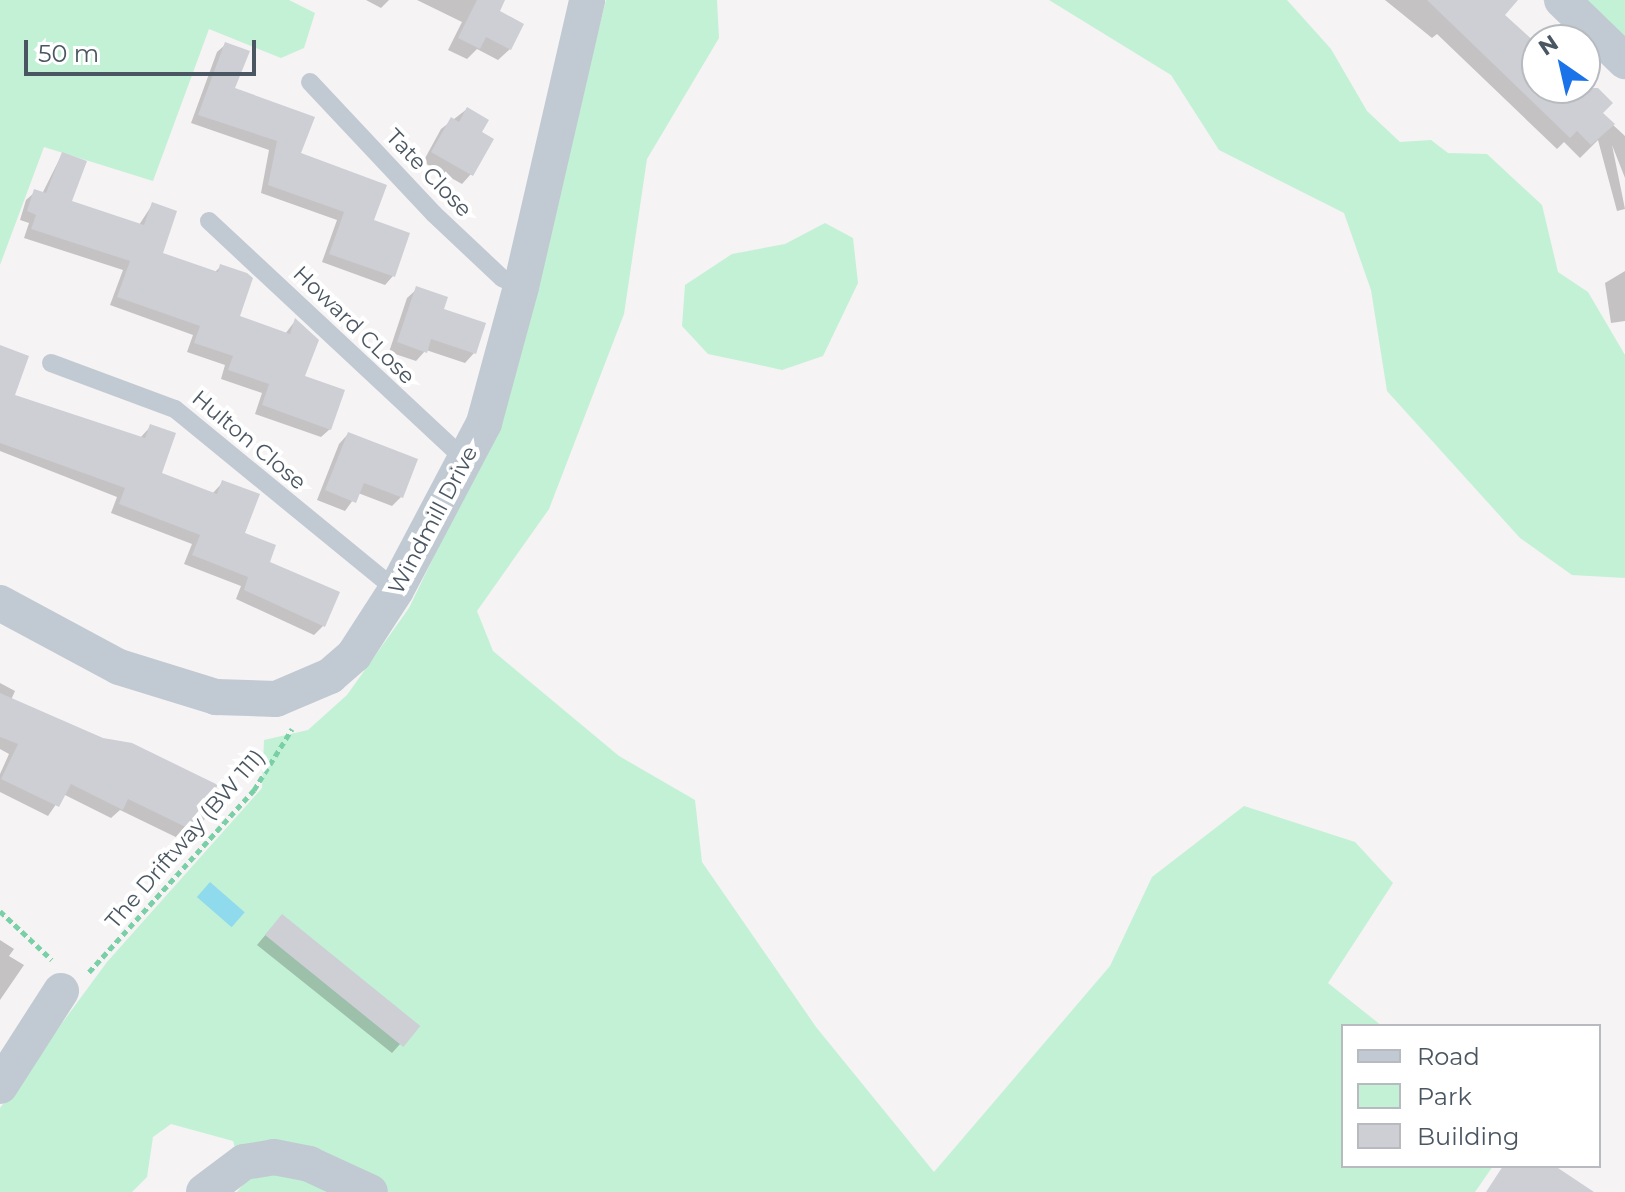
<!DOCTYPE html>
<html>
<head>
<meta charset="utf-8">
<style>
  body { margin:0 }
  #map { position:relative; width:1625px; height:1192px; overflow:hidden; background:#f5f3f3; font-family:Montserrat,sans-serif }
  div>[style] { position:absolute }
  .green>* { inset:0; background:#c3f1d5 }
  .water>* { inset:0; background:#90daee; transform-origin:0 0 }
  .shadow>* { inset:0; background:#0003 }
  .building>* { inset:0; background:#cdcfd5; transform-origin:0 0 }
  .path>* { height:5px; margin-top:-2.5px; transform-origin:0; background:repeating-linear-gradient(90deg,#7ad0a6 0 6px,transparent 0 10px) }
  .service>* { height:18px; margin:-9px; padding:0 9px; transform-origin:9px; border-radius:9px; background:#c1cad2 }
  .minor>* { height:36px; margin:-18px; padding:0 18px; transform-origin:18px; border-radius:18px; background:#c1cad2 }
  span { translate:-50% -50%; white-space:nowrap; text-align:center; line-height:1.15; -webkit-text-stroke:8px #fff; paint-order:stroke }
  .street-label { font-size:22px; color:#4a5661 }
  .legend { position:absolute; left:1341px; top:1024px; width:260px; height:144px; box-sizing:border-box; background:#fff; border:2px solid #b7bbc0; margin:0; padding:10px 14px; list-style:none; font-size:24px; color:#4a5661 }
  .legend li { display:flex; align-items:center; gap:16px; height:40px }
  .legend b { width:40px; border:2px solid #b7bbc0 }
  .north { position:absolute; left:1521px; top:24px; width:80px; height:80px; box-sizing:border-box; background:#fff; border:2px solid #b7bbc0; border-radius:50%; rotate:326deg; font-size:22px; font-weight:700; line-height:32px; text-align:center; color:#4a5661 }
  .north::after { content:''; display:block; margin:auto; width:28px; height:36px; background:#1a73e8; clip-path:polygon(50% 0,100% 100%,50% 72%,0 100%) }
  .scale { position:absolute; left:24px; top:40px; width:232px; height:36px; box-sizing:border-box; border:4px solid #4a5661; border-top:0; padding-left:10px; font-size:24px; line-height:28px; white-space:nowrap; color:#4a5661; -webkit-text-stroke:6px #fff; paint-order:stroke }
</style>
</head>
<body>
<div id="map">
  <div class="green">
    <i style="clip-path:polygon(0 0,289px 0,315px 13px,304px 48px,281px 58px,209px 29px,153px 181px,44px 147px,0 265px)"></i>
    <i style="clip-path:polygon(606px 0,717px 0,719px 38px,647px 159px,624px 314px,549px 509px,477px 611px,493px 651px,619px 756px,695px 800px,702px 862px,816px 1027px,934px 1172px,1110px 966px,1152px 877px,1244px 806px,1355px 842px,1393px 883px,1328px 983px,1382px 1026px,1343px 1026px,1343px 1166px,1493px 1166px,1475px 1192px,237px 1192px,245px 1182px,233px 1141px,171px 1124px,153px 1137px,147px 1177px,132px 1192px,0 1192px,0 1108px,12px 1091px,107px 962px,262px 788px,264px 740px,308px 730px,347px 695px,409px 608px,467px 488px,524px 326px)"></i>
    <i style="clip-path:polygon(1049px 0,1287px 0,1331px 49px,1367px 111px,1400px 142px,1431px 140px,1448px 153px,1487px 154px,1542px 205px,1558px 272px,1588px 292px,1625px 355px,1625px 578px,1572px 575px,1520px 538px,1387px 391px,1371px 290px,1344px 213px,1219px 150px,1171px 75px)"></i>
    <i style="clip-path:polygon(1543px 0,1625px 0,1625px 78px)"></i>
    <i style="clip-path:polygon(825px 223px,853px 238px,858px 283px,823px 356px,782px 370px,746px 362px,708px 354px,682px 326px,685px 285px,732px 254px,785px 244px)"></i>
  </div>
  <div class="water">
    <i style="left:210px;top:882px;width:46px;height:20px;rotate:41deg"></i>
  </div>
  <div class="shadow">
    <i style="clip-path:polygon(366px 0,389px 0,381px 8px)"></i>
    <i style="clip-path:polygon(417px 0,503px 0,497px 12px,510px 49px,498px 60px,477px 49px,467px 59px,448px 50px,462px 22px)"></i>
    <i style="clip-path:polygon(1385px 0,1495px 0,1502px 15px,1537px 48px,1537px 88px,1580px 88px,1587px 95px,1595px 88px,1610px 103px,1600px 113px,1625px 136px,1625px 178px,1612px 145px,1625px 209px,1617px 211px,1598px 140px,1580px 158px,1564px 142px,1557px 149px,1437px 34px,1432px 38px)"></i>
    <i style="clip-path:polygon(226px 44px,232px 89px,371px 221px,393px 276px,385px 285px,322px 262px,337px 220px,261px 193px,269px 150px,191px 123px,217px 52px)"></i>
    <i style="clip-path:polygon(467px 109px,480px 132px,471px 174px,462px 184px,423px 162px,441px 129px)"></i>
    <i style="clip-path:polygon(62px 154px,69px 203px,139px 225px,152px 205px,160px 254px,214px 273px,221px 266px,237px 317px,285px 334px,295px 321px,303px 377px,330px 429px,321px 437px,255px 414px,262px 393px,221px 379px,225px 365px,187px 352px,193px 335px,110px 305px,123px 270px,24px 238px,29px 223px,20px 220px,26px 200px,35px 192px,42px 194px)"></i>
    <i style="clip-path:polygon(1625px 271px,1625px 321px,1611px 323px,1605px 283px)"></i>
    <i style="clip-path:polygon(417px 289px,442px 310px,474px 353px,465px 363px,426px 350px,416px 361px,389px 352px,407px 298px)"></i>
    <i style="clip-path:polygon(0 347px,13px 395px,140px 438px,151px 426px,160px 474px,212px 494px,223px 482px,243px 534px,267px 564px,338px 593px,323px 626px,314px 635px,236px 599px,241px 586px,184px 564px,192px 544px,111px 513px,117px 497px,0 451px)"></i>
    <i style="clip-path:polygon(348px 434px,402px 496px,392px 506px,358px 493px,345px 511px,317px 500px,339px 444px)"></i>
    <i style="clip-path:polygon(0 683px,15px 691px,11px 700px,218px 787px,196px 832px,186px 842px,120px 810px,111px 818px,63px 794px,48px 816px,0 792px,0 774px,9px 754px,0 749px)"></i>
    <i style="clip-path:polygon(272px 927px,401px 1043px,392px 1053px,257px 945px)"></i>
    <i style="clip-path:polygon(0 940px,14px 949px,9px 956px,24px 965px,0 1000px)"></i>
  </div>
  <div class="building">
    <i style="clip-path:polygon(477px 0,505px 0,500px 11px,524px 24px,511px 50px,486px 37px,480px 49px,458px 38px)"></i>
    <i style="clip-path:polygon(1427px 0,1518px 0,1505px 15px,1537px 44px,1537px 88px,1598px 88px,1613px 103px,1603px 113px,1615px 124px,1591px 145px,1577px 131px,1570px 138px)"></i>
    <i style="clip-path:polygon(225px 42px,250px 51px,235px 88px,315px 117px,301px 153px,387px 185px,374px 220px,410px 233px,395px 277px,329px 254px,344px 212px,268px 185px,277px 141px,198px 115px)"></i>
    <i style="clip-path:polygon(467px 107px,489px 120px,482px 132px,494px 139px,473px 176px,431px 152px,451px 117px,459px 122px)"></i>
    <i style="clip-path:polygon(62px 152px,87px 161px,72px 201px,144px 225px,152px 202px,177px 211px,163px 253px,218px 272px,220px 264px,247px 273px,253px 278px,240px 316px,290px 334px,295px 318px,319px 340px,305px 376px,345px 390px,331px 430px,262px 405px,269px 384px,228px 370px,233px 356px,194px 343px,200px 326px,117px 297px,130px 261px,31px 229px,36px 215px,27px 211px,34px 189px,46px 193px)"></i>
    <i style="clip-path:polygon(416px 286px,448px 297px,444px 309px,486px 323px,476px 354px,431px 339px,427px 353px,397px 342px)"></i>
    <i style="clip-path:polygon(0 345px,29px 356px,15px 395px,145px 438px,150px 424px,176px 433px,162px 473px,217px 494px,222px 480px,260px 494px,245px 533px,276px 545px,270px 562px,340px 592px,325px 627px,244px 590px,248px 577px,192px 555px,200px 535px,119px 504px,125px 488px,0 443px)"></i>
    <i style="clip-path:polygon(348px 432px,418px 459px,403px 498px,364px 483px,356px 503px,325px 490px)"></i>
    <i style="clip-path:polygon(0 693px,103px 738px,132px 743px,220px 786px,198px 833px,128px 799px,123px 810px,71px 784px,59px 807px,1px 779px,18px 744px,0 737px)"></i>
    <i style="left:282px;top:914px;width:178px;height:27px;rotate:39deg"></i>
    <i style="clip-path:polygon(1503px 1166px,1555px 1166px,1594px 1192px,1486px 1192px)"></i>
  </div>
  <div class="path">
    <i style="left:0;top:911px;width:71px;rotate:43.3deg"></i>
    <i style="left:89px;top:972px;width:246px;rotate:-47.8deg"></i>
    <i style="left:254px;top:790px;width:72px;rotate:-58.1deg"></i>
  </div>
  <div class="service">
    <i style="left:310px;top:82px;width:181px;rotate:46.8deg"></i>
    <i style="left:434px;top:214px;width:93px;rotate:43.3deg"></i>
    <i style="left:502px;top:278px;width:21px;rotate:25deg"></i>
    <i style="left:209px;top:221px;width:352px;rotate:43deg"></i>
    <i style="left:51px;top:363px;width:132px;rotate:20.4deg"></i>
    <i style="left:175px;top:409px;width:286px;rotate:39.3deg"></i>
  </div>
  <div class="minor">
    <i style="left:1562px;top:0;width:88px;rotate:44.1deg"></i>
    <i style="left:0;top:603px;width:135px;rotate:28.3deg"></i>
    <i style="left:119px;top:667px;width:102px;rotate:17.2deg"></i>
    <i style="left:216px;top:697px;width:60px;rotate:1.9deg"></i>
    <i style="left:276px;top:699px;width:59px;rotate:-23.1deg"></i>
    <i style="left:330px;top:676px;width:32px;rotate:-41deg"></i>
    <i style="left:354px;top:655px;width:77px;rotate:-57.1deg"></i>
    <i style="left:396px;top:590px;width:189px;rotate:-62.2deg"></i>
    <i style="left:484px;top:423px;width:141px;rotate:-74.8deg"></i>
    <i style="left:521px;top:287px;width:294px;rotate:-77deg"></i>
    <i style="left:0;top:1086px;width:113px;rotate:-57.3deg"></i>
    <i style="left:204px;top:1192px;width:50px;rotate:-36.9deg"></i>
    <i style="left:244px;top:1162px;width:30px;rotate:-9deg"></i>
    <i style="left:274px;top:1157px;width:36px;rotate:11deg"></i>
    <i style="left:309px;top:1164px;width:67px;rotate:24.7deg"></i>
  </div>
  <div class="street-label">
    <span style="left:429px;top:173px;rotate:46deg">Tate Close</span>
    <span style="left:354px;top:325px;rotate:44deg">Howard CLose</span>
    <span style="left:249px;top:440px;rotate:40deg">Hulton Close</span>
    <span style="left:433px;top:520px;rotate:-62deg">Windmill Drive</span>
    <span style="left:185px;top:839px;rotate:-49deg">The Driftway (BW 111)</span>
  </div>
  <ul class="legend">
  <li><b style="height:10px;background:#c1cad2"></b>Road</li>
  <li><b style="height:22px;background:#c3f1d5"></b>Park</li>
  <li><b style="height:22px;background:#cdcfd5"></b>Building</li>
  </ul>
  <div class="north">N</div>
  <div class="scale">50 m</div>
</div>
</body>
</html>
